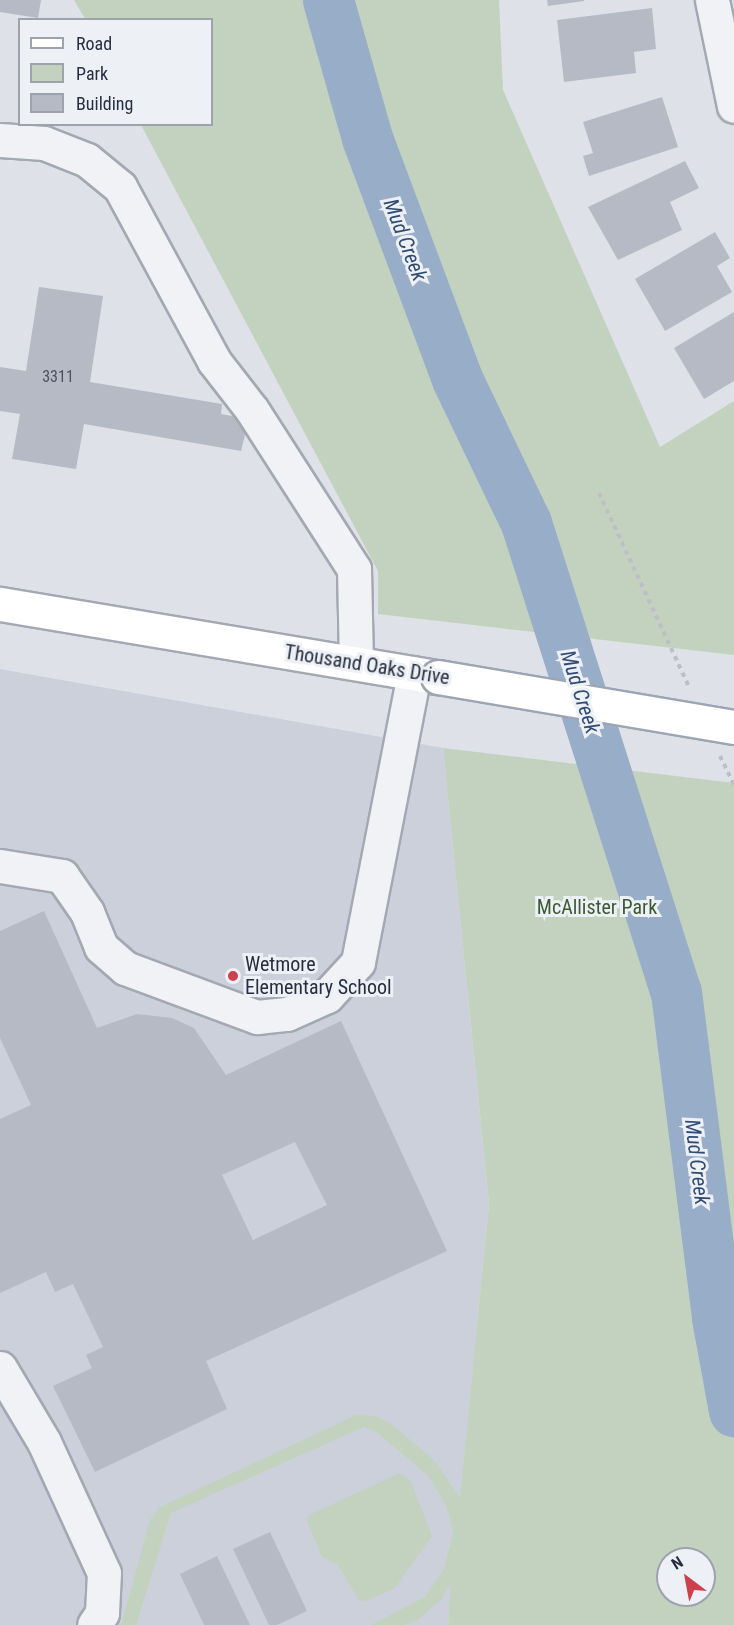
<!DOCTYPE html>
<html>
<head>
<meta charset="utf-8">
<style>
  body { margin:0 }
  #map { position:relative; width:734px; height:1625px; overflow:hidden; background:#dee1e8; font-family:"Roboto Condensed",sans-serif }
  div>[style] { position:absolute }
  .built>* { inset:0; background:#ccd0da }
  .green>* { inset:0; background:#c3d2bf }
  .stream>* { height:8px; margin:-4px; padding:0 4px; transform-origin:4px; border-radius:4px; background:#98adc8 }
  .river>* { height:51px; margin:-25.5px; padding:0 25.5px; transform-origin:25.5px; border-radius:25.5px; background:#98adc8 }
  .building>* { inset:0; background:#b5bac4 }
  .path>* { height:4px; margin-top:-2px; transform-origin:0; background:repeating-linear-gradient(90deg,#bcbfc6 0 4.5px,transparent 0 9px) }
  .roads { filter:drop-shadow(2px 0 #a3a8b2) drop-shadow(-2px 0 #a3a8b2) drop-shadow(0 2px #a3a8b2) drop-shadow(0 -2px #a3a8b2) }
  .minor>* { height:33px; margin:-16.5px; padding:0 16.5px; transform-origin:16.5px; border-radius:16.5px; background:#f0f2f6 }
  .major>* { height:33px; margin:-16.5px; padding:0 16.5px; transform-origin:16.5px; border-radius:16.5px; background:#fff }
  .bridges { filter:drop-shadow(2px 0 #9da5b3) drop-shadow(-2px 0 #9da5b3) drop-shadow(0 2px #9da5b3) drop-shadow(0 -2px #9da5b3) }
  .major-bridge>* { height:33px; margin:-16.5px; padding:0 16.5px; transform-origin:16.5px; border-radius:16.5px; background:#fff }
  .dots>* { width:16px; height:16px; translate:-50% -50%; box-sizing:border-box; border:3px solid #edf0f5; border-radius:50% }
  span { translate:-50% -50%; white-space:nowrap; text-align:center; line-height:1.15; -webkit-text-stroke:6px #edf0f5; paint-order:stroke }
  .number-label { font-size:16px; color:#4a5160 }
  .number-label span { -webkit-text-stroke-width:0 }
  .street-label { font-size:20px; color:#272e3f }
  .park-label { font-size:20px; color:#3a5a34 }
  .poi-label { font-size:20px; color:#272e3f }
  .left { translate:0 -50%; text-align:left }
  .water-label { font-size:21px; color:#314b73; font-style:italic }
  .legend { position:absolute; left:18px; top:18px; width:195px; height:108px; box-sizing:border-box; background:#edf0f5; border:2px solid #9ea2ac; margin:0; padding:8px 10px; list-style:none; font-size:18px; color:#272e3f }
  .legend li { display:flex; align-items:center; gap:12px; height:30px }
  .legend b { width:30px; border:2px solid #9ea2ac }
  .north { position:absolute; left:656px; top:1547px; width:60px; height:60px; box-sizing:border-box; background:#edf0f5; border:2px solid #9ea2ac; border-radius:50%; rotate:328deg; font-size:16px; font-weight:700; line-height:24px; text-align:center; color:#272e3f }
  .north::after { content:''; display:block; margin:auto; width:21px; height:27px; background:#cf404f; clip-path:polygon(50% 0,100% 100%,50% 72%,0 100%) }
</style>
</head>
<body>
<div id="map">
  <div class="built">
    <i style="clip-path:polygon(0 669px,443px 748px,489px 1204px,448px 1625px,0 1625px)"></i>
  </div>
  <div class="green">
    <i style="clip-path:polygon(74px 0,499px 0,503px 90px,660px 447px,734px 401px,734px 655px,378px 614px,378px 571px,141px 125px,212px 124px,212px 20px,85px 19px)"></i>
    <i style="clip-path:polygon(evenodd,443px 748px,734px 783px,734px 1625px,448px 1625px,451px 1583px,441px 1600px,417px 1620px,405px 1625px,371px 1625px,425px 1597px,444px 1569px,453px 1532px,446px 1505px,429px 1477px,378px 1433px,364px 1427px,171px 1513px,136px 1625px,121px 1625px,150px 1520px,160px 1507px,356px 1415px,376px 1416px,394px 1426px,435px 1461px,460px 1498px,489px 1204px,443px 748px,668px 1559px,704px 1559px,704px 1595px,668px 1595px,668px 1559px)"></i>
    <i style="clip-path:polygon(400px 1473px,411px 1481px,432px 1536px,395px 1588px,366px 1601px,359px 1600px,337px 1564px,322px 1557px,307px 1521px,309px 1515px)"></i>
  </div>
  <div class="stream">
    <i style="left:717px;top:1318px;width:21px;rotate:-37deg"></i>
  </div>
  <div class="river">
    <i style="left:328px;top:0;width:143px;rotate:74.2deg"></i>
    <i style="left:367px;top:138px;width:257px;rotate:69.5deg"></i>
    <i style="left:457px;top:379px;width:160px;rotate:64.4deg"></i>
    <i style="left:526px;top:523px;width:492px;rotate:72.3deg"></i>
    <i style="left:676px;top:992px;width:329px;rotate:82.8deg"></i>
    <i style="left:717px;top:1318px;width:95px;rotate:79.6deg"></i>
  </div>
  <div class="building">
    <i style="clip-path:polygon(0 0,41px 0,38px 18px,0 12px)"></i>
    <i style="clip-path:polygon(547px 0,584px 0,584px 1px,548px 6px)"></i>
    <i style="clip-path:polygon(652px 8px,656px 49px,634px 52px,636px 73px,564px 82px,557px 20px)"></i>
    <i style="clip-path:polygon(662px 97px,678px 147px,589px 176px,583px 156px,593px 153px,583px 122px)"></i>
    <i style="clip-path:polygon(685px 161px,699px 188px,670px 202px,682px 230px,618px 260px,588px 207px)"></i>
    <i style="clip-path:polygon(715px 232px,730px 258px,717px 266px,732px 292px,665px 331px,635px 279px)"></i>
    <i style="clip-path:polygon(39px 287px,103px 296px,90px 382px,222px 404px,221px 414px,249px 419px,241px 451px,84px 424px,76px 469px,12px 459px,20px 414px,0 411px,0 367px,26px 371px)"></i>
    <i style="clip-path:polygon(734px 312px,734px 381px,704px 399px,674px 348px)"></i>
    <i style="clip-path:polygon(evenodd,44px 911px,97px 1028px,137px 1014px,172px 1018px,194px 1028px,226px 1075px,341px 1021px,447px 1251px,206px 1361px,227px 1409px,95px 1472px,53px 1386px,92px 1368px,86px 1355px,103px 1347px,73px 1284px,55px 1292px,46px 1272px,0 1293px,0 1119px,31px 1105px,0 1038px,0 931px,44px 911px,295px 1142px,327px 1205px,253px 1240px,222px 1175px,295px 1142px)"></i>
    <i style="clip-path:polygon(270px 1532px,307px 1611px,277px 1625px,269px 1625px,233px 1549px)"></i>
    <i style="clip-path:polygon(217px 1556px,250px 1625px,204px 1625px,180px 1574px)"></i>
  </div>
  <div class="path">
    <i style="left:599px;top:493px;width:216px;rotate:65.1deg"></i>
    <i style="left:720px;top:756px;width:32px;rotate:64deg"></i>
  </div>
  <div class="roads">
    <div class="minor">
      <i style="left:712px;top:0;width:108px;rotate:78.3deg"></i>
      <i style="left:0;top:140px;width:44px;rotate:3.9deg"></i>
      <i style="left:44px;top:143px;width:46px;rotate:21.6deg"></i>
      <i style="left:87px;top:160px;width:43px;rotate:39.3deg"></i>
      <i style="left:120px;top:187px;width:198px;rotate:61.6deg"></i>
      <i style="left:214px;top:361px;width:62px;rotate:52.2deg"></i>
      <i style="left:252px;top:410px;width:189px;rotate:57.3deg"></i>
      <i style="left:354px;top:569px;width:94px;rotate:88.8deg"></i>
      <i style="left:0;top:866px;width:63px;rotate:9.2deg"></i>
      <i style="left:62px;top:876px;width:44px;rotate:55.2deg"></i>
      <i style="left:87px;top:912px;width:38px;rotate:68deg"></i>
      <i style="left:101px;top:947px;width:32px;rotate:41deg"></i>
      <i style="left:125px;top:968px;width:141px;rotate:20.4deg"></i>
      <i style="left:257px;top:1017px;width:30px;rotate:-6deg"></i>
      <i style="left:287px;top:1014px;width:44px;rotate:-24.2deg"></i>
      <i style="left:327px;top:996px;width:46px;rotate:-47.6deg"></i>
      <i style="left:358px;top:962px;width:294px;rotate:-79deg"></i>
      <i style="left:0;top:1368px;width:86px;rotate:59.3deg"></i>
      <i style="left:44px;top:1442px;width:144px;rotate:65.4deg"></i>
      <i style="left:104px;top:1573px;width:40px;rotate:92.9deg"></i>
      <i style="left:102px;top:1613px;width:14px;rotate:124deg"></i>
    </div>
    <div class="major">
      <i style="left:0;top:604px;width:444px;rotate:9.5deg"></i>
    </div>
  </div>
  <div class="bridges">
    <div class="major-bridge">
      <i style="left:438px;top:677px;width:300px;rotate:9.6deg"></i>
    </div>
  </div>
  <div class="dots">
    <i style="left:233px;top:976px;background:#cf404f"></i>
  </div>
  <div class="number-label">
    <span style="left:58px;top:377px">3311</span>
  </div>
  <div class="street-label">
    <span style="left:367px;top:665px;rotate:9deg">Thousand Oaks Drive</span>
  </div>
  <div class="park-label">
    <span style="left:597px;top:907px">McAllister Park</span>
  </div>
  <div class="poi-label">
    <span class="left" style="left:245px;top:976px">Wetmore<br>Elementary School</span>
  </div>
  <div class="water-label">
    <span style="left:405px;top:240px;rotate:69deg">Mud Creek</span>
    <span style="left:580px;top:692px;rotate:72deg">Mud Creek</span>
    <span style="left:697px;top:1162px;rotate:83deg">Mud Creek</span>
  </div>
  <ul class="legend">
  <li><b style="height:8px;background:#fff"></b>Road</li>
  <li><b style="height:16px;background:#c3d2bf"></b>Park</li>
  <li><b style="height:16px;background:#b5bac4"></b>Building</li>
  </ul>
  <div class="north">N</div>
</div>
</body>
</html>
